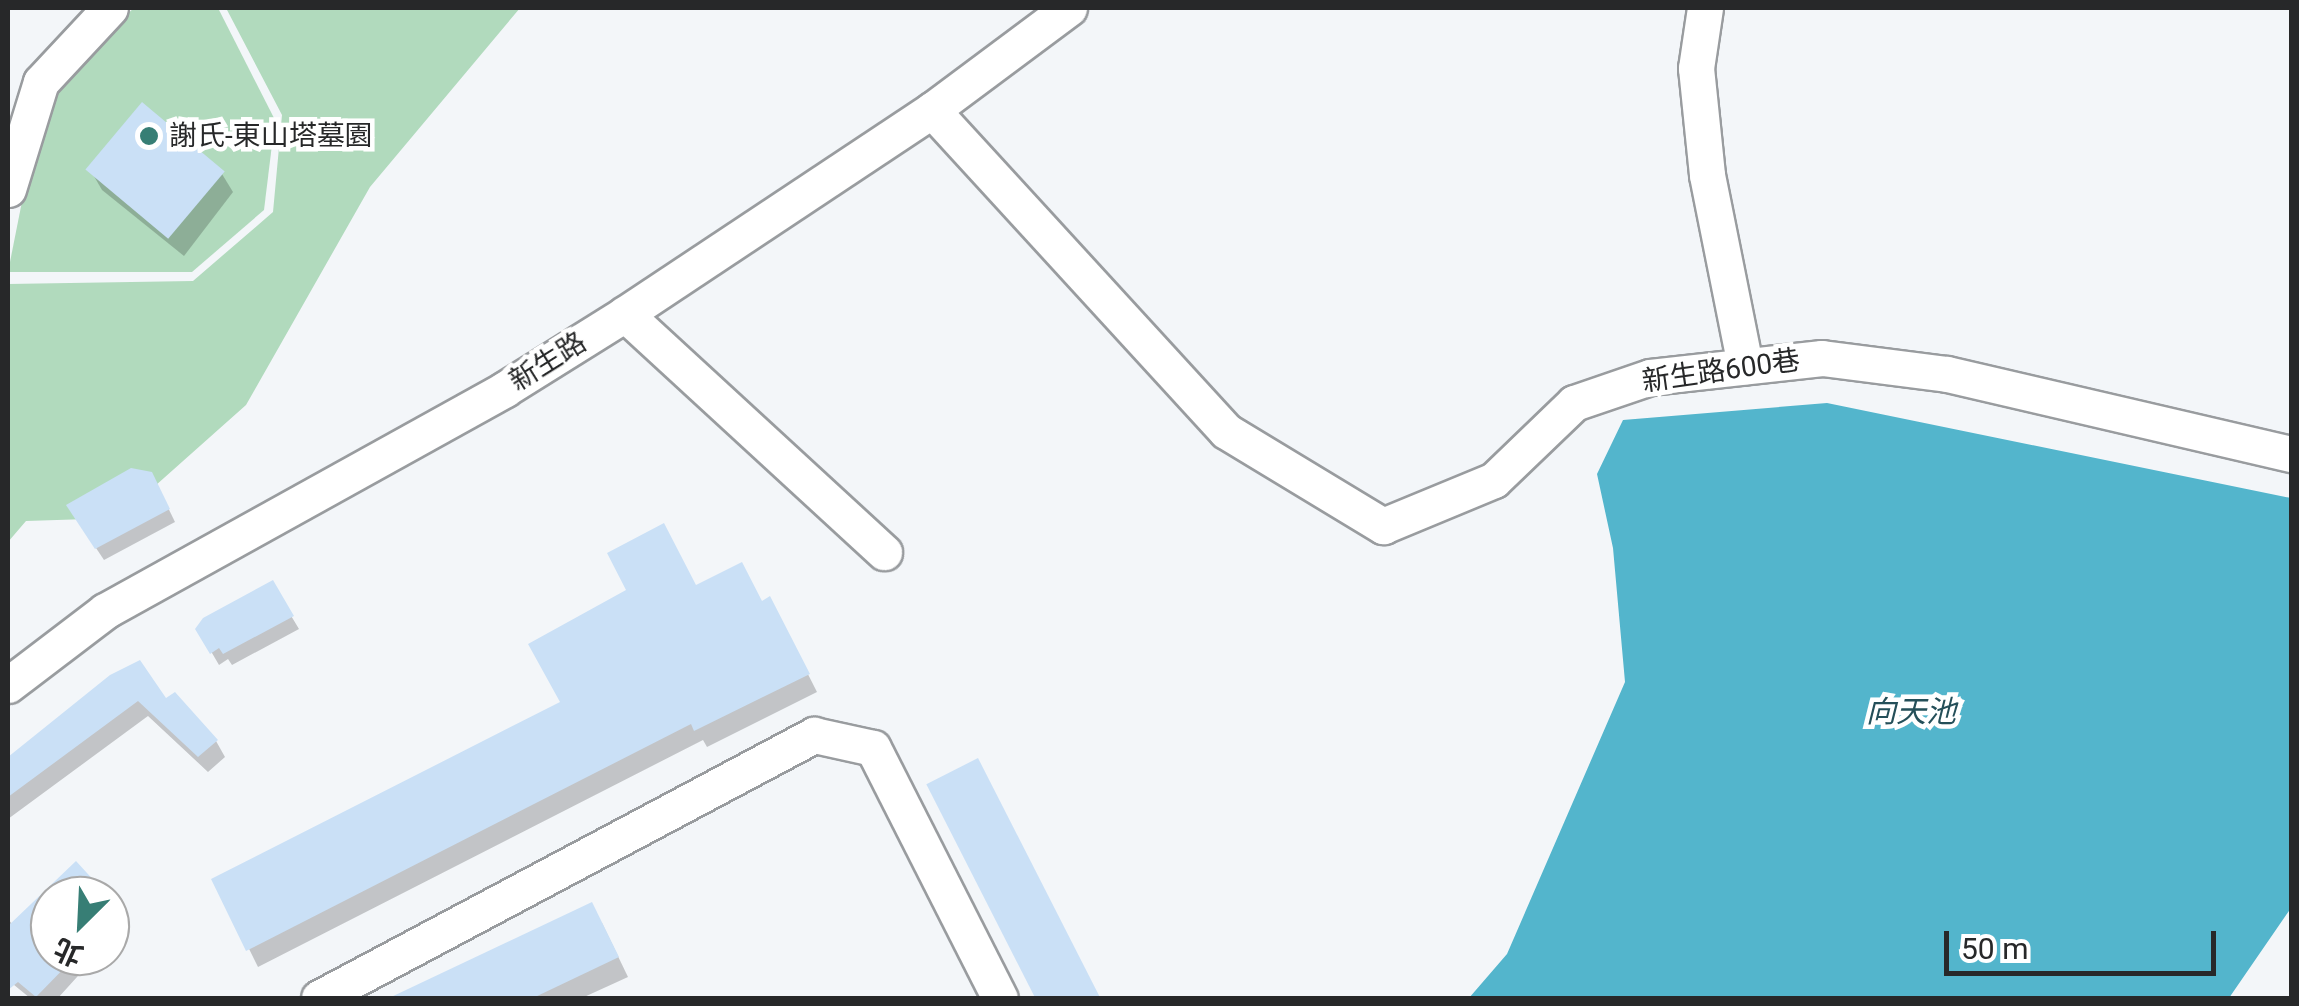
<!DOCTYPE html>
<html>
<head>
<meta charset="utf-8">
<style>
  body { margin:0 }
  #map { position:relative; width:2299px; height:1006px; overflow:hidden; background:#f3f6f9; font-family:Roboto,"Noto Sans TC",sans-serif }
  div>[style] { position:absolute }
  .green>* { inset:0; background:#b1dabd }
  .water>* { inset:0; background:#53b5cc }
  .shadow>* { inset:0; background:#0003 }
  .building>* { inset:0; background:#cae0f6; transform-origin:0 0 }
  .roads { filter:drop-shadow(2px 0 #999c9f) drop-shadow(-2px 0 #999c9f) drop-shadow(0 2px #999c9f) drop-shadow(0 -2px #999c9f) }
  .minor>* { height:35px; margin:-17.5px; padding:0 17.5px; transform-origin:17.5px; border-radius:17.5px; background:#fff }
  .dots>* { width:28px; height:28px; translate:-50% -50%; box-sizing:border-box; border:5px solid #fff; border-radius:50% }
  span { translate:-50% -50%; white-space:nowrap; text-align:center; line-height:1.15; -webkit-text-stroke:9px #fff; paint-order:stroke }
  .poi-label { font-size:28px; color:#272829 }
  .left { translate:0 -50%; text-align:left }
  .street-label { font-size:28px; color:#272829 }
  .water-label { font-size:30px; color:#244f59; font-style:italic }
  .frame { position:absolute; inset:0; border:10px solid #272829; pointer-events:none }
  .north { position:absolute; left:30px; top:876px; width:100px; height:100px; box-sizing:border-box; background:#fff; border:2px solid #a9a9a9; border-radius:50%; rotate:204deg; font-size:28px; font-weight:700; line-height:40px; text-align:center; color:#272829 }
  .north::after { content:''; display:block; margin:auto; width:35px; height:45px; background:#377e75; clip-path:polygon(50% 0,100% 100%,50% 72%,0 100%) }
  .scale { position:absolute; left:1944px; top:931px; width:272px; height:45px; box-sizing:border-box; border:5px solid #272829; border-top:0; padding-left:12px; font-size:30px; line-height:35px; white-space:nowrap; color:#272829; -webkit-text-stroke:8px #fff; paint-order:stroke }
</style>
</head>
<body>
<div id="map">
  <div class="green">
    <i style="clip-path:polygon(134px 8px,218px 8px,275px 120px,264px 210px,192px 272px,8px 272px,41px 106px,73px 62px)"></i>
    <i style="clip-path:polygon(226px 8px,520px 8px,370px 187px,246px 405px,119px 518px,26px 521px,8px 542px,8px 284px,193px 281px,273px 212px,282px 115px)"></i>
  </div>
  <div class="water">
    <i style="clip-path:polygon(1827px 403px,2291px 498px,2291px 908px,2229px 998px,1469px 998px,1507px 954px,1625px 682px,1613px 548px,1597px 474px,1623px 420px)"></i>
  </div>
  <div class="shadow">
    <i style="clip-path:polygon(91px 171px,222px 174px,233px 192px,184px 256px,102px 190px)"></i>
    <i style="clip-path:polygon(158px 487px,175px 522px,104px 560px,76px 518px)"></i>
    <i style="clip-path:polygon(272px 584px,299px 629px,232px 665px,228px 659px,219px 665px,198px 629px)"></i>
    <i style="clip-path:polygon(696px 588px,762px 603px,779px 617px,817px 692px,707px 747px,703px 740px,258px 967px,215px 880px,564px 703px)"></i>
    <i style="clip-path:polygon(112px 678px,165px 701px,216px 741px,225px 757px,208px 772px,148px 716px,8px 819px,8px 759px)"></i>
    <i style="clip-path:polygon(75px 865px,105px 896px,50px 896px,50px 956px,96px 956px,58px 998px,30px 998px,8px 980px,8px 919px,13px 925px)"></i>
    <i style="clip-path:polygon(110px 901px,125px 924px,110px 941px)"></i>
    <i style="clip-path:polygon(602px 923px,628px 977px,582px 998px,420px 998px,415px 989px)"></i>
  </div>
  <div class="building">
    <i style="left:142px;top:102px;width:108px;height:88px;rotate:40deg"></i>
    <i style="clip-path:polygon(131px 468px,152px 472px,170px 509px,95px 549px,66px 505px)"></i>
    <i style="clip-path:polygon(664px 523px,696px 585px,742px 562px,762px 601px,770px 596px,810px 674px,694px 731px,691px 724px,246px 951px,211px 879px,560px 702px,528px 644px,626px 590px,607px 553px)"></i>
    <i style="clip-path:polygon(273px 580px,294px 616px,223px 654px,219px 648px,210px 654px,195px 629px,203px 618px)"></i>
    <i style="clip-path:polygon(140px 660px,166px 698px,175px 692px,218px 740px,198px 757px,138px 701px,8px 797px,8px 757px,110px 675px)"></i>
    <i style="left:978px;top:758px;width:270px;height:58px;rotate:63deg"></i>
    <i style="clip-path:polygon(76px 861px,108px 896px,50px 896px,50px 956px,76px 956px,36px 997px,18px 982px,8px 990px,8px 926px)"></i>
    <i style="clip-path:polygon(592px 902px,619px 957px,533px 998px,389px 998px)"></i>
  </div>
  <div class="roads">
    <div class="minor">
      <i style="left:1705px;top:8px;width:61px;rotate:98.5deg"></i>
      <i style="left:1696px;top:68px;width:108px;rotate:84.1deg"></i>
      <i style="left:1707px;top:175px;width:195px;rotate:78.7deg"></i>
      <i style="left:932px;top:110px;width:435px;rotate:47.5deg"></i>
      <i style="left:1226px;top:431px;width:184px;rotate:31.2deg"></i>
      <i style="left:1383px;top:526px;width:120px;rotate:-22.5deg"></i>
      <i style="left:1494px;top:480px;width:111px;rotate:-43.9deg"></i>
      <i style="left:1574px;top:403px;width:80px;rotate:-18.9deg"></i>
      <i style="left:1650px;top:377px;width:173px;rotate:-6.3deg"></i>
      <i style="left:1822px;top:358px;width:126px;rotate:7.3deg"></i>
      <i style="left:1947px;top:374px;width:354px;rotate:13.1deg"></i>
      <i style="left:8px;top:189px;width:112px;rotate:-72.9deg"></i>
      <i style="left:41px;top:82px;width:101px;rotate:-47deg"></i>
      <i style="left:625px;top:314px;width:352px;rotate:42.6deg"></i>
      <i style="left:8px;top:685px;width:122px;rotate:-37.3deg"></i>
      <i style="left:105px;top:611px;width:457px;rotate:-29deg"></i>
      <i style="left:505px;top:389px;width:142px;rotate:-32deg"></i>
      <i style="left:625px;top:314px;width:369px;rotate:-33.6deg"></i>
      <i style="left:932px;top:110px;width:171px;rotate:-36.7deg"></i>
      <i style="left:319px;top:998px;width:561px;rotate:-27.98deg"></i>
      <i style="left:814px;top:735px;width:60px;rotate:12.4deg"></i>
      <i style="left:873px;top:748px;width:280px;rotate:63.1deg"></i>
    </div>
  </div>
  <div class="dots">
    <i style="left:149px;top:136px;background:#377e75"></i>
  </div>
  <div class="poi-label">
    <span class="left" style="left:169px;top:136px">謝氏-東山塔墓園</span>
  </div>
  <div class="street-label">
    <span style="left:548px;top:362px;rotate:-32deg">新生路</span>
    <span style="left:1721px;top:371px;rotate:-8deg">新生路600巷</span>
  </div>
  <div class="water-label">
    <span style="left:1911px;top:712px">向天池</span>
  </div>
  <div class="frame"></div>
  <div class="north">北</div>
  <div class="scale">50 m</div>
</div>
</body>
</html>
